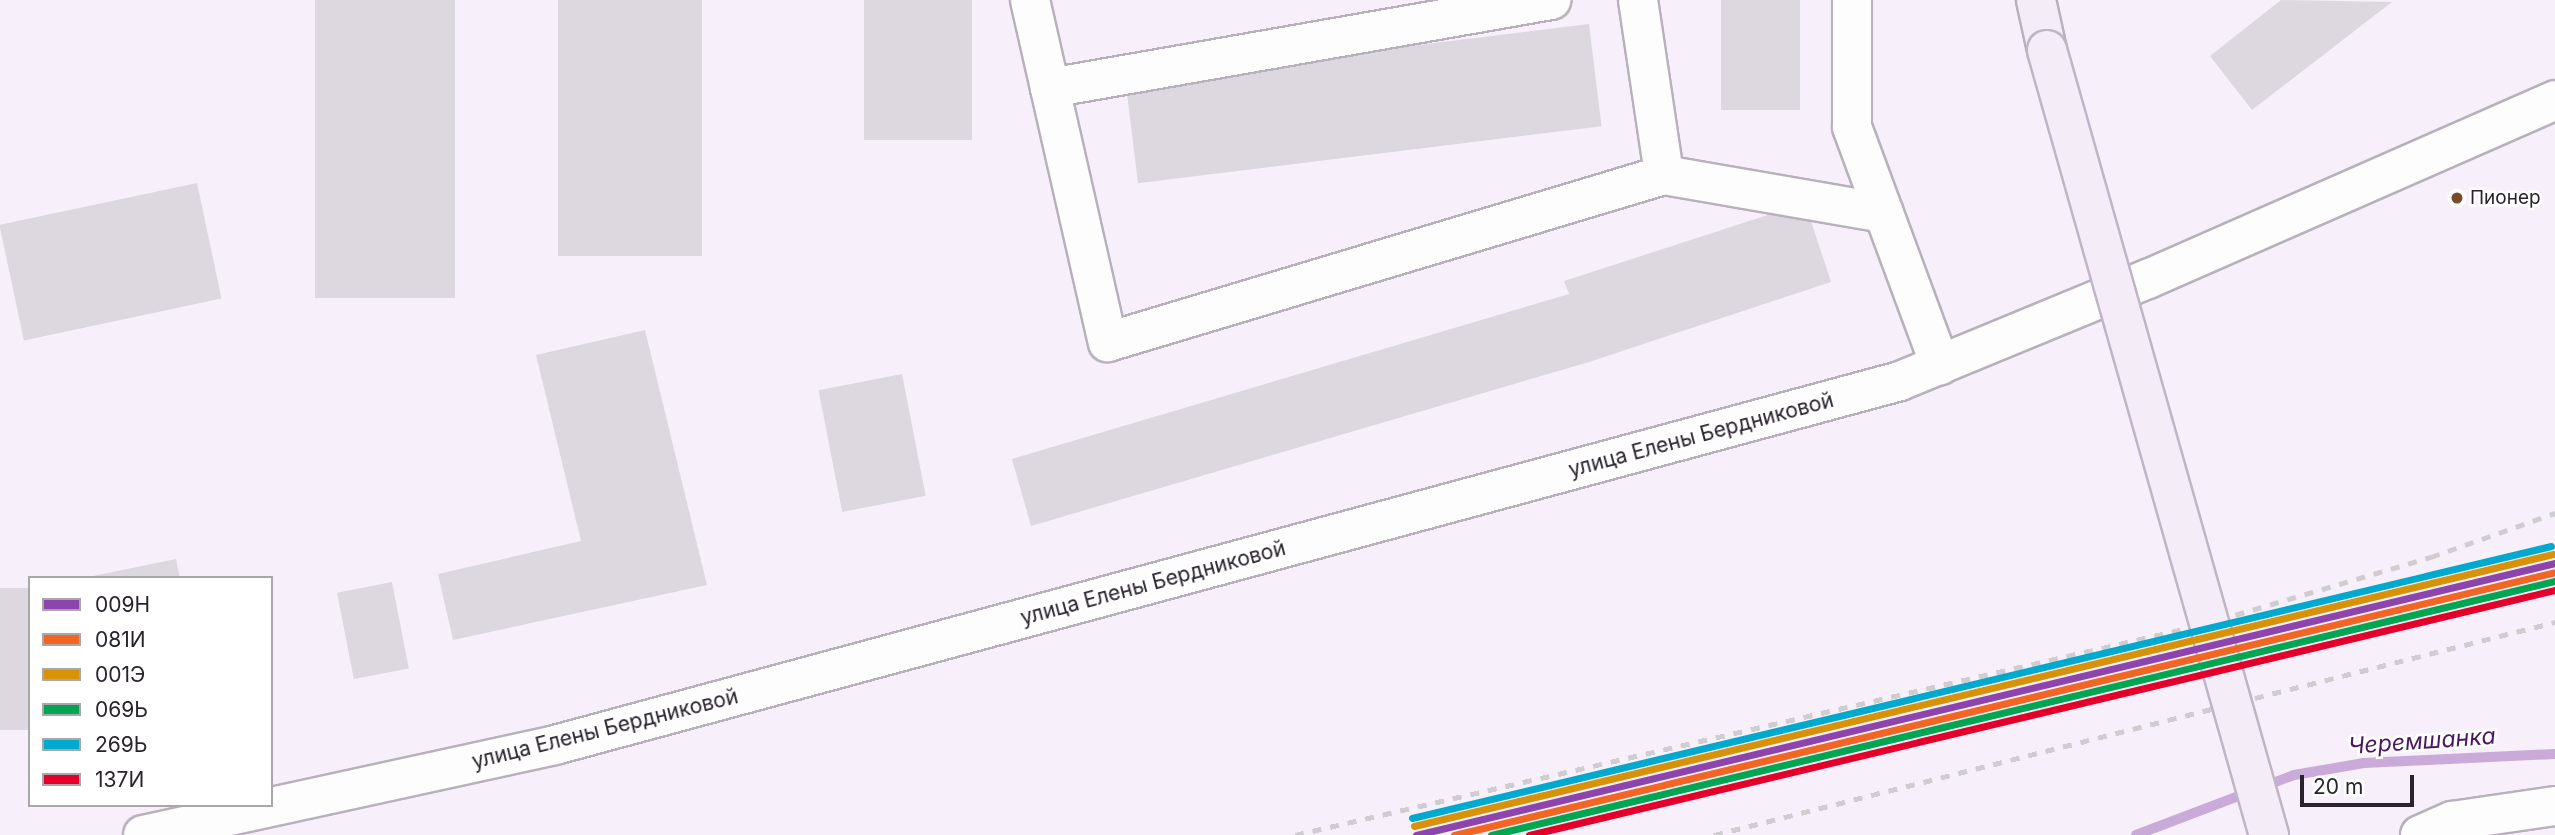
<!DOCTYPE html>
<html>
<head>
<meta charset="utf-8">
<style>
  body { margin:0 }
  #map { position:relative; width:2555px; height:835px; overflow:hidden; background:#f7f0fa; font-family:Inter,sans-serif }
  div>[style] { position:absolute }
  .stream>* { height:10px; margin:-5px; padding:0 5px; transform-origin:5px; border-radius:5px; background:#caaad8 }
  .building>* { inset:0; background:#ddd7e0; transform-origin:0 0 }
  .roads { filter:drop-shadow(2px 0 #b8b1bb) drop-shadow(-2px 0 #b8b1bb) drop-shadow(0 2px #b8b1bb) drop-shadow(0 -2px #b8b1bb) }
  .minor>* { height:38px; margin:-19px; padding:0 19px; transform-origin:19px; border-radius:19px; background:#fefdfe }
  .major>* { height:38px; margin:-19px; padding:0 19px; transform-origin:19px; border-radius:19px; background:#f4edf7 }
  .rail>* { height:5px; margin-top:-2.5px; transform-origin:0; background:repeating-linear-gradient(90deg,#cfcdd0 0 9px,transparent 0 18px) }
  .bridges { filter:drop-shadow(2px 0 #c1b4c6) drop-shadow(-2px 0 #c1b4c6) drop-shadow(0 2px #c1b4c6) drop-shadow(0 -2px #c1b4c6) }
  .major-bridge>* { height:38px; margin:-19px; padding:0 19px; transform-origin:19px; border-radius:19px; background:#f4edf7 }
  .rail-1>* { height:7px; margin:-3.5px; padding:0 3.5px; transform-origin:3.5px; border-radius:3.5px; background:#8e44ad }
  .rail-2>* { height:7px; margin:-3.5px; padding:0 3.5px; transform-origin:3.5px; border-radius:3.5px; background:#f26522 }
  .rail-3>* { height:7px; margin:-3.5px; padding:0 3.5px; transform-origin:3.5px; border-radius:3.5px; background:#d89207 }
  .rail-4>* { height:7px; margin:-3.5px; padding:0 3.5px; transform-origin:3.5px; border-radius:3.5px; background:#00a651 }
  .rail-5>* { height:7px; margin:-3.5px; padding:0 3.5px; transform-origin:3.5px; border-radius:3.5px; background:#00a9ce }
  .rail-6>* { height:7px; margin:-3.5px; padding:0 3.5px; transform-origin:3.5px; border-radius:3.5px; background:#e4002b }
  .dots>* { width:19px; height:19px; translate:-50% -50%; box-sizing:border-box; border:4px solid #fff; border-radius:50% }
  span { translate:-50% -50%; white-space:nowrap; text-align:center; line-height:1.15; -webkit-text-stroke:5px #fff; paint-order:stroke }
  .bus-label { font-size:19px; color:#29232c }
  .left { translate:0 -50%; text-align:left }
  .street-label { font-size:21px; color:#29232c }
  .water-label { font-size:23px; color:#4b155f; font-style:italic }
  .legend { position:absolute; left:28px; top:576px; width:245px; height:231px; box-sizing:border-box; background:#fff; border:2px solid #a9a7ab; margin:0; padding:9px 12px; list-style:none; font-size:21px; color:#29232c }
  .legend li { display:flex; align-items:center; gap:14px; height:35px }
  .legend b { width:35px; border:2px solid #a9a7ab }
  .scale { position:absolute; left:2300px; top:775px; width:114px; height:32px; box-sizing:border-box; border:4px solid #29232c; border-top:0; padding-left:9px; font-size:21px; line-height:24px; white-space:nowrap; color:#29232c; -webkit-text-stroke:5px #fff; paint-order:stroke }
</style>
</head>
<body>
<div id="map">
  <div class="stream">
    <i style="left:2136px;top:835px;width:169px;rotate:-20.8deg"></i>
    <i style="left:2294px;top:775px;width:71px;rotate:-9.7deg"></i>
    <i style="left:2364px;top:763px;width:191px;rotate:-2.7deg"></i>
  </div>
  <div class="building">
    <i style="left:315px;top:0;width:140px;height:298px"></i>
    <i style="left:558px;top:0;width:144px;height:256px"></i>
    <i style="left:864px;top:0;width:108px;height:140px"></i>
    <i style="left:1721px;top:0;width:79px;height:110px"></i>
    <i style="clip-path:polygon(2281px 0,2392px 2px,2252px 110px,2210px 56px)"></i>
    <i style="left:1589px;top:24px;width:103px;height:467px;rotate:83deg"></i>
    <i style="left:197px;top:183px;width:118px;height:202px;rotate:78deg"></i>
    <i style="clip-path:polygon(1805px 203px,1831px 282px,1589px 362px,1031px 526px,1012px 459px,1569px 294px,1564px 281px)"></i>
    <i style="clip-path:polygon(645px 330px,707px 585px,453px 640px,438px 574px,581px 541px,536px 355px)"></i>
    <i style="left:902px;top:374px;width:124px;height:85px;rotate:79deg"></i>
    <i style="clip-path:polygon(176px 559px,180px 578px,88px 578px,88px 577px)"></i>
    <i style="left:392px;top:582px;width:88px;height:56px;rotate:79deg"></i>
    <i style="left:30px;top:588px;width:142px;height:31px;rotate:90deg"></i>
  </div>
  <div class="roads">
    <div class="minor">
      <i style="left:1030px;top:0;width:351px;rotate:77.2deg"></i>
      <i style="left:1108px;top:342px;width:581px;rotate:-16.72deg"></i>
      <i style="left:1638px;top:0;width:177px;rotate:81.5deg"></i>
      <i style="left:1664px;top:175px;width:223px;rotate:9.8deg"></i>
      <i style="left:1852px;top:0;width:127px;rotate:90deg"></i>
      <i style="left:1852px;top:127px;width:254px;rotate:69.7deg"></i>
      <i style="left:1050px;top:88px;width:509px;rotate:-9.96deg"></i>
      <i style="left:143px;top:835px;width:422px;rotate:-12.3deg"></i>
      <i style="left:555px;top:745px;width:1393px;rotate:-15.14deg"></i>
      <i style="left:1900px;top:381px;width:268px;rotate:-22.4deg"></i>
      <i style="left:2148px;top:279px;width:445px;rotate:-23.7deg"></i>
      <i style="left:2420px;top:835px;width:35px;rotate:-24deg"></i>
      <i style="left:2452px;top:821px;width:104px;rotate:-8.3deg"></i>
    </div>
    <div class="major">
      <i style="left:2036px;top:0;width:51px;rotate:77.6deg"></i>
    </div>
  </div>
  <div class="rail">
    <i style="left:1295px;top:835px;width:930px;rotate:-13.05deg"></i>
    <i style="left:2201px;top:625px;width:240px;rotate:-16.5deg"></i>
    <i style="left:2431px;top:557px;width:132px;rotate:-19.5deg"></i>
    <i style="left:1714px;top:835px;width:868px;rotate:-14.21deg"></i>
  </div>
  <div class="bridges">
    <div class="major-bridge">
      <i style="left:2047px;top:50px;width:816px;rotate:74.21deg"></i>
    </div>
  </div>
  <div class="rail-1">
    <i style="left:1416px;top:835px;width:1171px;rotate:-13.43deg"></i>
  </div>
  <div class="rail-2">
    <i style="left:1454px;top:835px;width:1132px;rotate:-13.43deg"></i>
  </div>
  <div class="rail-3">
    <i style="left:1414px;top:826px;width:1171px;rotate:-13.43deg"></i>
  </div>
  <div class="rail-4">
    <i style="left:1491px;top:835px;width:1094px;rotate:-13.43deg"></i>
  </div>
  <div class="rail-5">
    <i style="left:1412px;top:818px;width:1171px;rotate:-13.43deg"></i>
  </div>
  <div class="rail-6">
    <i style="left:1529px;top:835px;width:1055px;rotate:-13.43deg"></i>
  </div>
  <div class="dots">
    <i style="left:2457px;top:198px;background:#7a4b2a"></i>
  </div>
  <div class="bus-label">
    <span class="left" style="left:2470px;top:198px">Пионер</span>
  </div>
  <div class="street-label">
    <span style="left:1701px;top:435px;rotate:-15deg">улица Елены Бердниковой</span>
    <span style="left:1153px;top:583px;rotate:-15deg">улица Елены Бердниковой</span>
    <span style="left:605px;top:729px;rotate:-14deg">улица Елены Бердниковой</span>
  </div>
  <div class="water-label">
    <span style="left:2422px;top:741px;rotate:-4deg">Черемшанка</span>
  </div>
  <ul class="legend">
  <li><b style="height:9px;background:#8e44ad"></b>009Н</li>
  <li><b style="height:9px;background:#f26522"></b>081И</li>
  <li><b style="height:9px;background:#d89207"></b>001Э</li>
  <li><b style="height:9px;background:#00a651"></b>069Ь</li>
  <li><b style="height:9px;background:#00a9ce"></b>269Ь</li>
  <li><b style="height:9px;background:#e4002b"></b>137И</li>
  </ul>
  <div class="scale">20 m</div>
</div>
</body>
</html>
